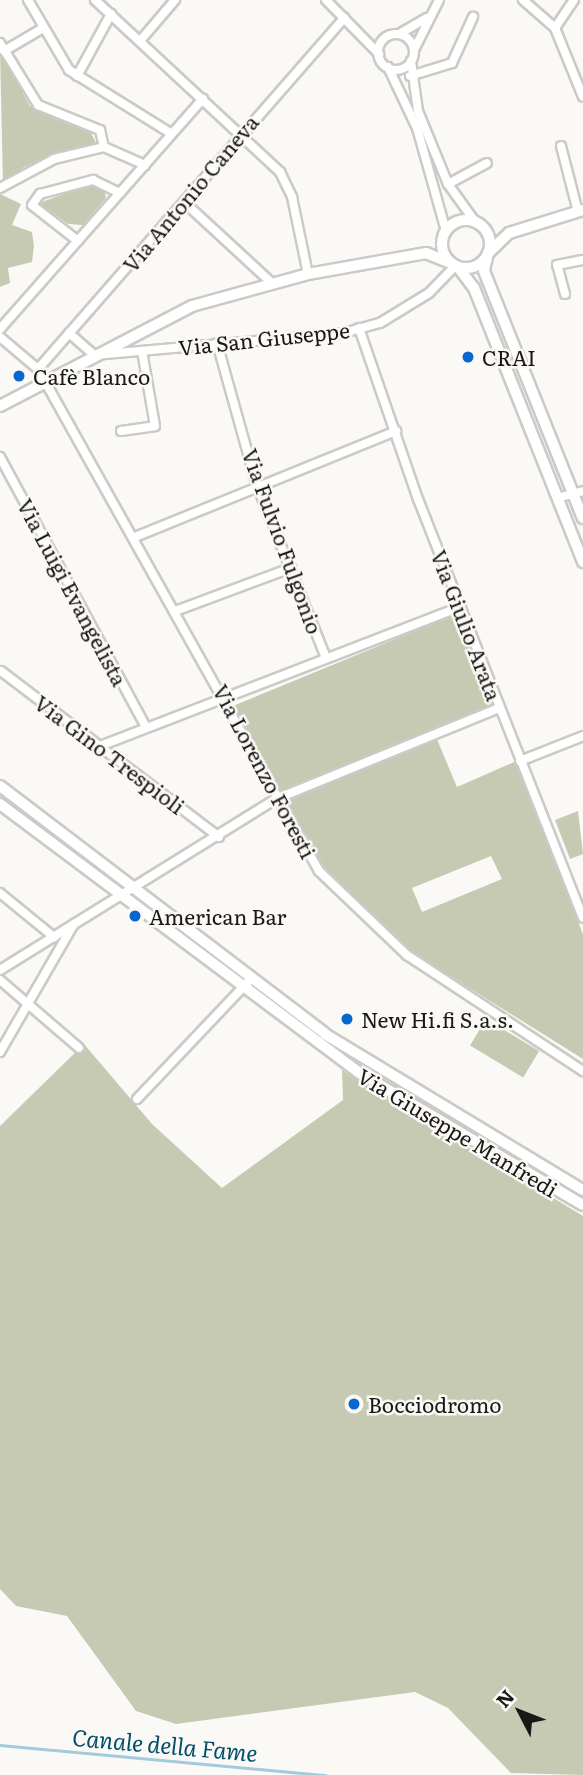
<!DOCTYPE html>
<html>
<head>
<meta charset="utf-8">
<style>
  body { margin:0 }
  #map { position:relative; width:583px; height:1775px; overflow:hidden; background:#fbf9f5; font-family:Literata,serif }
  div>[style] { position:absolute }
  .green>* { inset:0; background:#c6cab3; transform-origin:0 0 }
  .stream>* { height:2.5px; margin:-1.25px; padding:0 1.25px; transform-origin:1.25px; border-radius:1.25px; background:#a4cadd }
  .roads { filter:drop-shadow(2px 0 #cccac6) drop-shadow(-2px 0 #cccac6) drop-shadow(0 2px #cccac6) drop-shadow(0 -2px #cccac6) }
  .street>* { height:8px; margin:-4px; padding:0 4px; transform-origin:4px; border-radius:4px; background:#fff }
  .street>.ring { margin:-4px; padding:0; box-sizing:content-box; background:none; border:8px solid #fff; border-radius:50% }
  .secondary>* { height:10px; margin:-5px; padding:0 5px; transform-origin:5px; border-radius:5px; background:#fff }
  .secondary>.ring { margin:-5px; padding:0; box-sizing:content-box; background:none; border:10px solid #fff; border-radius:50% }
  .dots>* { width:19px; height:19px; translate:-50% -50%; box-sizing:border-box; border:4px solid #fbf9f5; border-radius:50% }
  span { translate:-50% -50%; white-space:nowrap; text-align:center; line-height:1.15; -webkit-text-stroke:5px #fbf9f5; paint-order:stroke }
  .street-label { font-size:21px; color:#191817 }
  .poi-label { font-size:21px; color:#191817 }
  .left { translate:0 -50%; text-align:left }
  .water-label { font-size:23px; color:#044f69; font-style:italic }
  .north { position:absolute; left:485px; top:1677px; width:70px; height:70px; -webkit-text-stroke:5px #fbf9f5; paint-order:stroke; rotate:312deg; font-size:19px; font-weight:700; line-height:28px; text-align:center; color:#191817 }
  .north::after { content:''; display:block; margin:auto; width:24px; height:32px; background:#191817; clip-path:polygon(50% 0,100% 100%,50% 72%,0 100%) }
</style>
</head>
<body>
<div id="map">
  <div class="green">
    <i style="clip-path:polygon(0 51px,30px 106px,91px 133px,96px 143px,24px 167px,3px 185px)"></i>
    <i style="clip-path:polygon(89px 185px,104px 189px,106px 198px,83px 225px,68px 224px,39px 203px)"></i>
    <i style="clip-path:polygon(0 194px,21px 204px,12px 225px,32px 232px,34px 246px,32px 262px,8px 268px,10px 283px,0 287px)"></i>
    <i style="clip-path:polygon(evenodd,461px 612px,500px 706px,436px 737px,457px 787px,521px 759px,583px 935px,583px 1059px,410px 951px,325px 869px,233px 706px,461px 612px,491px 856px,502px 879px,422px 912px,412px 888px,491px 856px)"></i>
    <i style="clip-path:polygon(578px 811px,583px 854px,570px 859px,555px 820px)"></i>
    <i style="left:486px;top:1019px;width:62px;height:31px;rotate:31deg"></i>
    <i style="clip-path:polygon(84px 1044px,152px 1124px,222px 1188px,343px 1100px,342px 1070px,583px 1216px,583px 1775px,511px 1773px,448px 1708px,415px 1692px,176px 1724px,136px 1711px,67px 1616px,16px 1606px,0 1589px,0 1126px)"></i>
  </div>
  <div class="stream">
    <i style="left:0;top:1745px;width:327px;rotate:5.3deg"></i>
  </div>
  <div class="roads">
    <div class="street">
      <i style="left:28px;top:0;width:81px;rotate:59.6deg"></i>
      <i style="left:69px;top:70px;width:121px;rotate:31.9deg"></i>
      <i style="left:95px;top:0;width:253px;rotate:42.9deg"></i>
      <i style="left:280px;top:172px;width:28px;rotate:64deg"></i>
      <i style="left:292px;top:197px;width:79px;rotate:78.3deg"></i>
      <i style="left:326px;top:0;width:76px;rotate:45.5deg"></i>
      <i style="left:523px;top:0;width:43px;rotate:41.2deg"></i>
      <i style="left:555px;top:28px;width:74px;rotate:67.9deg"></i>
      <i style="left:555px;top:28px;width:34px;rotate:-56deg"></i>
      <i style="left:399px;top:34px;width:32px;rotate:-30deg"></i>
      <i class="ring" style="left:378px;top:34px;width:28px;height:28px"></i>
      <i style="left:140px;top:41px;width:54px;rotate:-49.5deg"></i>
      <i style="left:0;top:43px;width:73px;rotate:58.5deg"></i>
      <i style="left:38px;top:105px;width:67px;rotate:22deg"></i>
      <i style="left:100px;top:130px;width:17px;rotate:77deg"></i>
      <i style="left:414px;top:50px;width:56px;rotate:-63.4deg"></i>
      <i style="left:4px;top:51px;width:42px;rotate:-30.3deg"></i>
      <i style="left:411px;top:61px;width:50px;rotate:82deg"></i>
      <i style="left:418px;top:111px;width:79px;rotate:67.7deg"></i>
      <i style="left:448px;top:184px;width:48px;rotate:54.3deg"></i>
      <i style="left:388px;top:67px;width:68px;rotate:64.6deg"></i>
      <i style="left:417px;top:128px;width:107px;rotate:74.3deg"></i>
      <i style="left:77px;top:76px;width:71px;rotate:-61.3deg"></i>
      <i style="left:410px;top:76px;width:44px;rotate:-17.2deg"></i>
      <i style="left:452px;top:63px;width:51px;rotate:-65.5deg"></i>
      <i style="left:561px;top:146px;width:68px;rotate:75.6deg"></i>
      <i style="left:448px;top:184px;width:44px;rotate:-28.3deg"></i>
      <i style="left:0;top:188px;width:61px;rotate:-28.2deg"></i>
      <i style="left:54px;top:159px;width:51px;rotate:-13.5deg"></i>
      <i style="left:104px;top:147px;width:45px;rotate:23.7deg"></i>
      <i style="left:184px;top:202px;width:121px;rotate:42.7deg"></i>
      <i style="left:78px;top:241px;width:58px;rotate:-142deg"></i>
      <i style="left:32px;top:205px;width:14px;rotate:-54deg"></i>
      <i style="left:40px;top:194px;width:55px;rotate:-14.8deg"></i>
      <i style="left:93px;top:180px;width:30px;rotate:26deg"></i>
      <i style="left:565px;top:294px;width:30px;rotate:-105deg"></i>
      <i style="left:557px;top:265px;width:26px;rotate:-11deg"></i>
      <i style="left:359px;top:328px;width:181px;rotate:71deg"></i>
      <i style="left:418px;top:499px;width:450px;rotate:68.5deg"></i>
      <i style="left:0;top:329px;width:307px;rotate:-48.6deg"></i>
      <i style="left:69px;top:333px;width:33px;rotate:41deg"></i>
      <i style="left:94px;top:355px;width:251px;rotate:-5deg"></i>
      <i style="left:344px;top:333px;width:37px;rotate:-16deg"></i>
      <i style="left:380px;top:323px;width:57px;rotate:-31.5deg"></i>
      <i style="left:429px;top:293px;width:39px;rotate:-46deg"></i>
      <i style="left:0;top:337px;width:50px;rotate:40.1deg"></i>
      <i style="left:38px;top:369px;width:575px;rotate:60.76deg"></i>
      <i style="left:319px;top:871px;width:122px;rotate:43.7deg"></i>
      <i style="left:407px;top:955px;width:211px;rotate:33.4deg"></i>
      <i style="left:217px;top:343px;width:145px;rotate:74.4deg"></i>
      <i style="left:256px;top:483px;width:188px;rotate:68.2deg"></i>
      <i style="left:38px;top:369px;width:466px;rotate:-48.9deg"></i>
      <i style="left:121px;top:431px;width:34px;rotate:-8deg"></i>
      <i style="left:155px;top:426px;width:76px;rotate:-99.8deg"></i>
      <i style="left:0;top:457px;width:307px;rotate:61.6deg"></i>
      <i style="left:557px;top:498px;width:27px;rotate:-15deg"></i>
      <i style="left:135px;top:537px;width:282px;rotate:-22.1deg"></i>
      <i style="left:178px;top:610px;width:121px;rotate:-20.4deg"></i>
      <i style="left:1px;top:671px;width:274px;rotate:37.3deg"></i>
      <i style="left:100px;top:746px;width:386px;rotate:-21.1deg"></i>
      <i style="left:520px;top:761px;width:68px;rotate:-21.6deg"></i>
      <i style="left:0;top:893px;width:70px;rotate:39.2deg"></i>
      <i style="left:0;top:970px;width:325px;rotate:-31.8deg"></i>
      <i style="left:276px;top:799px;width:241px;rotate:-22.2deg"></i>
      <i style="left:0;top:980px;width:104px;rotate:40.7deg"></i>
      <i style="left:0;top:1052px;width:148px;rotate:-60deg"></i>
      <i style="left:137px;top:1099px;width:167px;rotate:-46.5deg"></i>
    </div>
    <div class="secondary">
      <i style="left:583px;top:210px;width:77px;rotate:162.7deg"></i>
      <i style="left:509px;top:233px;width:29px;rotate:136deg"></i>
      <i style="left:488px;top:253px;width:18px;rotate:103deg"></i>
      <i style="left:484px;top:271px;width:266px;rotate:68.2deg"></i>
      <i class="ring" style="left:442px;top:220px;width:38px;height:38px"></i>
      <i style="left:458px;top:267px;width:26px;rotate:53deg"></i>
      <i style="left:474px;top:288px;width:295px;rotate:68.3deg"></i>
      <i style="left:0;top:406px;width:216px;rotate:-27.5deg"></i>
      <i style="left:192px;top:306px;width:120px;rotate:-15.4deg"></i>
      <i style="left:308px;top:274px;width:120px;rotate:-10.1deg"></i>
      <i style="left:426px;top:253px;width:27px;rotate:22deg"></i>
      <i style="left:0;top:786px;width:409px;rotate:37.3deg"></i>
      <i style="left:325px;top:1034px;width:301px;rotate:31.2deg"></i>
      <i style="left:0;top:804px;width:447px;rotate:36.8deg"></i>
      <i style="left:358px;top:1072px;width:261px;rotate:30.6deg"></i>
    </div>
  </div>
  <div class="dots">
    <i style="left:468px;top:357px;background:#0867cf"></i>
    <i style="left:19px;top:376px;background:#0867cf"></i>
    <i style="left:135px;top:916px;background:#0867cf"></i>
    <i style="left:347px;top:1019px;background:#0867cf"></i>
    <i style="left:354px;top:1404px;background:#0867cf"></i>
  </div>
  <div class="street-label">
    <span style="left:190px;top:193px;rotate:-50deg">Via Antonio Caneva</span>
    <span style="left:264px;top:338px;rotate:-6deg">Via San Giuseppe</span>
    <span style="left:283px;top:541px;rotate:70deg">Via Fulvio Fulgonio</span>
    <span style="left:73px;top:592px;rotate:62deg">Via Luigi Evangelista</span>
    <span style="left:467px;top:625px;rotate:69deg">Via Giulio Arata</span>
    <span style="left:110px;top:754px;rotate:37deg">Via Gino Trespioli</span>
    <span style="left:265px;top:771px;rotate:62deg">Via Lorenzo Foresti</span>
    <span style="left:458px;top:1132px;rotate:31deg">Via Giuseppe Manfredi</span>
  </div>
  <div class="poi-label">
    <span class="left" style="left:482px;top:357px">CRAI</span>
    <span class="left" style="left:33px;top:376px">Cafè Blanco</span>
    <span class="left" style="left:149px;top:916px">American Bar</span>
    <span class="left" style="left:361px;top:1019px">New Hi.fi S.a.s.</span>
    <span class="left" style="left:368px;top:1404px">Bocciodromo</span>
  </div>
  <div class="water-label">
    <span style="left:165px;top:1744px;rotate:5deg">Canale della Fame</span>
  </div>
  <div class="north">N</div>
</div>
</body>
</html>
